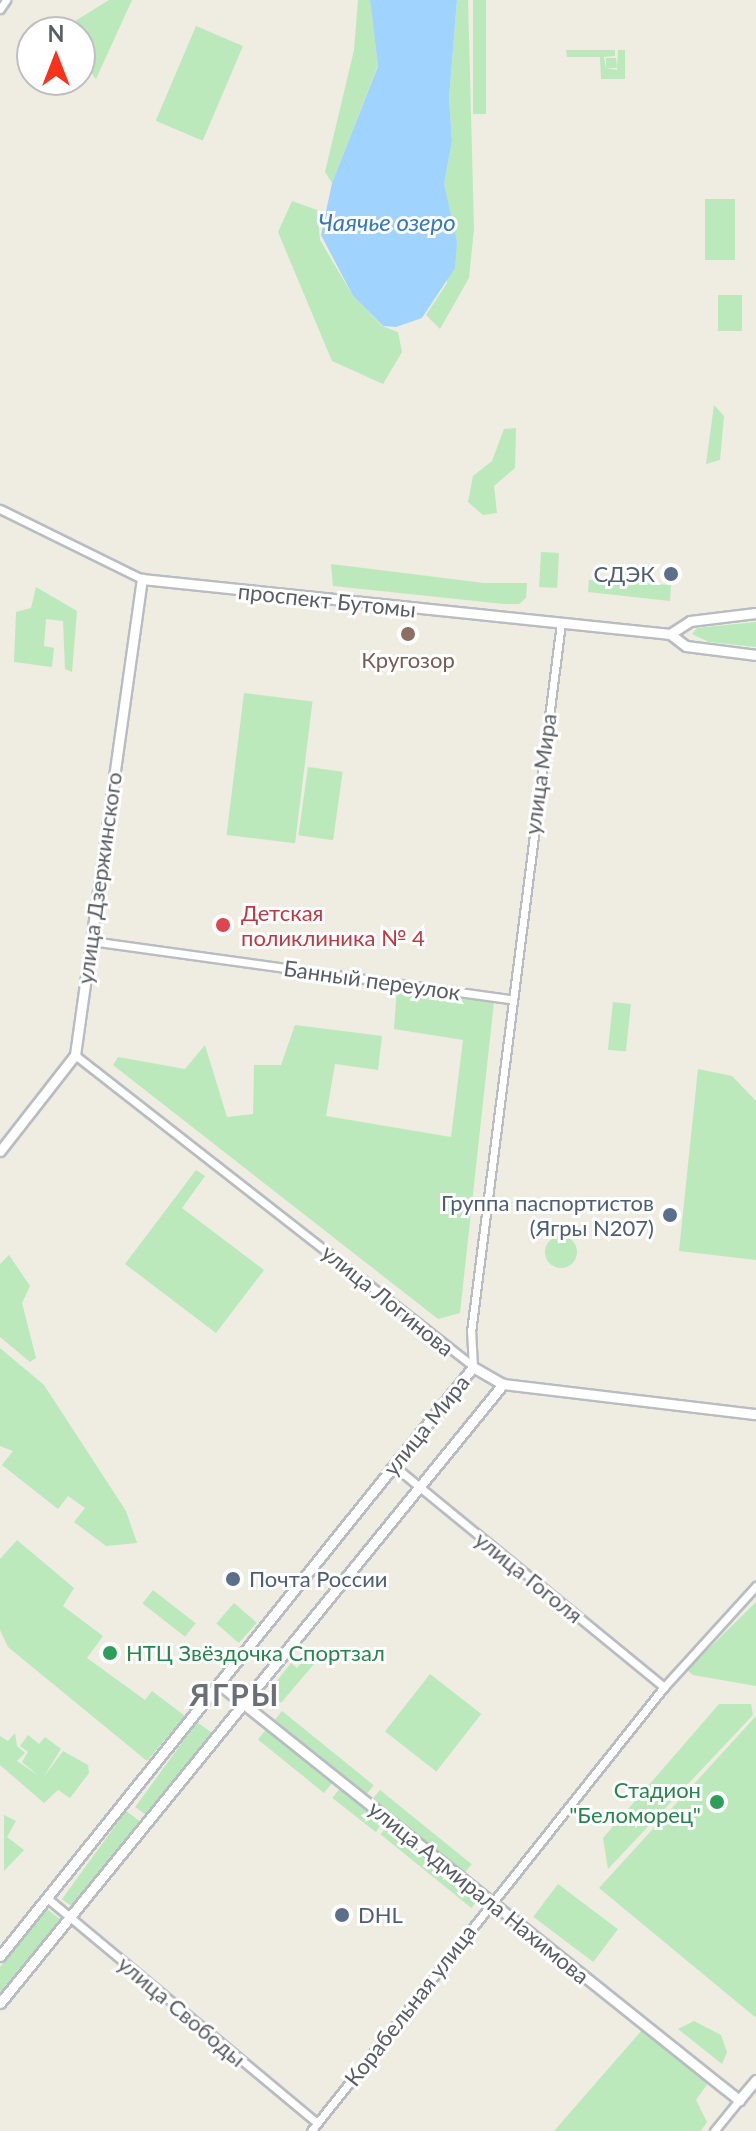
<!DOCTYPE html>
<html>
<head>
<meta charset="utf-8">
<style>
  body { margin:0 }
  #map { position:relative; width:756px; height:2131px; overflow:hidden; background:#efece1; font-family:Lato,sans-serif }
  div>[style] { position:absolute }
  .green>* { inset:0; background:#bbe9bc; transform-origin:0 0 }
  .round { border-radius:50% }
  .water>* { inset:0; background:#a1d3ff }
  .roads { filter:drop-shadow(2px 0 #b9bcc2) drop-shadow(-2px 0 #b9bcc2) drop-shadow(0 2px #b9bcc2) drop-shadow(0 -2px #b9bcc2) }
  .street>* { height:7px; margin:-3.5px; padding:0 3.5px; transform-origin:3.5px; border-radius:3.5px; background:#fff }
  .secondary>* { height:9px; margin:-4.5px; padding:0 4.5px; transform-origin:4.5px; border-radius:4.5px; background:#fff }
  .dots>* { width:22px; height:22px; translate:-50% -50%; box-sizing:border-box; border:4px solid #fff; border-radius:50% }
  span { translate:-50% -50%; white-space:nowrap; text-align:center; line-height:1.15; -webkit-text-stroke:6px #fff; paint-order:stroke }
  .service-label { font-size:22px; color:#4e5e75 }
  .right { translate:-100% -50%; text-align:right }
  .left { translate:0 -50%; text-align:left }
  .street-label { font-size:22px; color:#5a5e64 }
  .education-label { font-size:22px; color:#785e54 }
  .health-label { font-size:22px; color:#be3a42 }
  .leisure-label { font-size:22px; color:#27864d }
  .water-label { font-size:24px; color:#3578c6; font-style:italic }
  .district-label { font-size:30px; color:#6b7076; font-weight:700; letter-spacing:2px }
  .north { position:absolute; left:16px; top:16px; width:80px; height:80px; box-sizing:border-box; background:#fff; border:2px solid #bdbfc1; border-radius:50%; rotate:0deg; font-size:22px; font-weight:700; line-height:32px; text-align:center; color:#5a5e64 }
  .north::after { content:''; display:block; margin:auto; width:28px; height:36px; background:#fb321b; clip-path:polygon(50% 0,100% 100%,50% 72%,0 100%) }
</style>
</head>
<body>
<div id="map">
  <div class="green">
    <i style="clip-path:polygon(109px 0,132px 0,96px 79px,80px 58px,80px 32px,72px 32px,75px 21px)"></i>
    <i style="clip-path:polygon(358px 0,370px 0,378px 65px,332px 183px,325px 172px,354px 50px)"></i>
    <i style="clip-path:polygon(457px 0,468px 0,474px 229px,469px 278px,440px 329px,426px 315px,447px 283px,449px 213px,444px 184px,452px 141px,449px 98px)"></i>
    <i style="left:473px;top:0;width:13px;height:114px"></i>
    <i style="left:196px;top:26px;width:51px;height:103px;rotate:23deg"></i>
    <i style="clip-path:polygon(566px 50px,615px 50px,615px 56px,604px 57px,606px 69px,606px 58px,616px 58px,617px 68px,606px 68px,617px 70px,618px 50px,625px 50px,625px 79px,601px 79px,600px 57px,567px 57px)"></i>
    <i style="left:705px;top:199px;width:30px;height:61px"></i>
    <i style="clip-path:polygon(292px 201px,317px 210px,320px 240px,353px 296px,382px 326px,398px 332px,402px 352px,383px 384px,332px 361px,278px 232px)"></i>
    <i style="left:718px;top:295px;width:24px;height:36px"></i>
    <i style="clip-path:polygon(714px 405px,724px 416px,720px 460px,706px 464px)"></i>
    <i style="clip-path:polygon(516px 428px,515px 468px,494px 486px,497px 513px,483px 515px,468px 502px,473px 476px,492px 461px,504px 429px)"></i>
    <i style="left:541px;top:552px;width:18px;height:35px;rotate:3deg"></i>
    <i style="clip-path:polygon(331px 564px,484px 583px,527px 583px,526px 598px,519px 604px,504px 604px,333px 586px)"></i>
    <i style="clip-path:polygon(589px 580px,671px 585px,670px 601px,588px 592px)"></i>
    <i style="clip-path:polygon(36px 587px,77px 611px,72px 672px,65px 669px,63px 621px,46px 619px,44px 646px,54px 648px,52px 667px,14px 662px,16px 612px,31px 608px)"></i>
    <i style="clip-path:polygon(756px 622px,756px 647px,709px 642px,692px 634px,697px 628px)"></i>
    <i style="left:244px;top:693px;width:69px;height:143px;rotate:7deg"></i>
    <i style="left:308px;top:767px;width:35px;height:69px;rotate:8deg"></i>
    <i style="clip-path:polygon(397px 987px,494px 1002px,460px 1313px,438px 1319px,113px 1065px,118px 1057px,185px 1069px,205px 1045px,227px 1117px,253px 1114px,254px 1065px,281px 1065px,295px 1025px,382px 1036px,378px 1070px,335px 1064px,326px 1116px,451px 1137px,463px 1040px,394px 1029px)"></i>
    <i style="left:613px;top:1002px;width:18px;height:48px;rotate:6deg"></i>
    <i style="clip-path:polygon(698px 1069px,732px 1076px,756px 1101px,756px 1260px,679px 1251px)"></i>
    <i style="clip-path:polygon(196px 1170px,205px 1176px,182px 1208px,264px 1270px,216px 1333px,125px 1264px)"></i>
    <i class="round" style="left:545px;top:1236px;width:32px;height:32px"></i>
    <i style="clip-path:polygon(9px 1255px,30px 1286px,22px 1303px,36px 1358px,30px 1362px,0 1337px,0 1264px)"></i>
    <i style="clip-path:polygon(0 1348px,44px 1385px,126px 1511px,137px 1543px,106px 1546px,74px 1522px,85px 1508px,68px 1496px,58px 1509px,2px 1465px,13px 1451px,0 1446px)"></i>
    <i style="clip-path:polygon(17px 1540px,74px 1588px,63px 1606px,103px 1636px,87px 1658px,145px 1700px,152px 1691px,185px 1716px,147px 1761px,8px 1647px,0 1630px,0 1559px)"></i>
    <i style="left:153px;top:1590px;width:54px;height:17px;rotate:38deg"></i>
    <i style="clip-path:polygon(756px 1602px,756px 1686px,693px 1675px,687px 1670px)"></i>
    <i style="left:234px;top:1603px;width:30px;height:27px;rotate:41deg"></i>
    <i style="clip-path:polygon(306px 1657px,314px 1664px,281px 1703px,268px 1692px,291px 1663px,297px 1668px)"></i>
    <i style="left:430px;top:1674px;width:65px;height:73px;rotate:38deg"></i>
    <i style="clip-path:polygon(719px 1704px,751px 1704px,753px 1715px,608px 1869px,603px 1838px)"></i>
    <i style="left:282px;top:1711px;width:118px;height:14px;rotate:39deg"></i>
    <i style="clip-path:polygon(756px 1716px,756px 2016px,755px 2017px,599px 1888px)"></i>
    <i style="left:197px;top:1722px;width:22px;height:105px;rotate:36deg"></i>
    <i style="left:268px;top:1727px;width:85px;height:16px;rotate:39deg"></i>
    <i style="clip-path:polygon(15px 1733px,17px 1746px,25px 1753px,17px 1761px,39px 1776px,22px 1762px,28px 1752px,20px 1746px,28px 1735px,39px 1744px,45px 1737px,61px 1749px,43px 1778px,63px 1751px,88px 1765px,89px 1773px,70px 1798px,58px 1790px,44px 1803px,0 1765px,0 1736px,8px 1741px)"></i>
    <i style="left:341px;top:1787px;width:55px;height:14px;rotate:38deg"></i>
    <i style="left:380px;top:1790px;width:118px;height:13px;rotate:39deg"></i>
    <i style="left:126px;top:1811px;width:22px;height:109px;rotate:36deg"></i>
    <i style="clip-path:polygon(4px 1815px,16px 1821px,7px 1837px,24px 1850px,4px 1871px)"></i>
    <i style="left:388px;top:1825px;width:117px;height:12px;rotate:39deg"></i>
    <i style="left:558px;top:1884px;width:75px;height:41px;rotate:37deg"></i>
    <i style="clip-path:polygon(47px 1909px,61px 1920px,0 1996px,0 1967px)"></i>
    <i style="clip-path:polygon(694px 2021px,721px 2035px,727px 2052px,722px 2064px,678px 2029px)"></i>
    <i style="clip-path:polygon(642px 2030px,708px 2083px,696px 2100px,707px 2122px,701px 2131px,554px 2131px)"></i>
  </div>
  <div class="water">
    <i style="clip-path:polygon(370px 0,457px 0,449px 98px,452px 141px,444px 184px,457px 242px,455px 268px,422px 318px,396px 327px,383px 326px,353px 296px,321px 235px,332px 183px,378px 66px)"></i>
  </div>
  <div class="roads">
    <div class="street">
      <i style="left:0;top:9px;width:11px;rotate:-56deg"></i>
      <i style="left:0;top:509px;width:158px;rotate:26.2deg"></i>
      <i style="left:91px;top:941px;width:424px;rotate:7.9deg"></i>
      <i style="left:75px;top:1055px;width:505px;rotate:38deg"></i>
      <i style="left:473px;top:1367px;width:35px;rotate:-93deg"></i>
      <i style="left:471px;top:1332px;width:715px;rotate:-82.77deg"></i>
      <i style="left:394px;top:1466px;width:349px;rotate:39.3deg"></i>
      <i style="left:47px;top:1898px;width:351px;rotate:39.8deg"></i>
      <i style="left:311px;top:2131px;width:567px;rotate:-51.51deg"></i>
      <i style="left:664px;top:1687px;width:137px;rotate:-47.7deg"></i>
      <i style="left:714px;top:2131px;width:40px;rotate:-51deg"></i>
    </div>
    <div class="secondary">
      <i style="left:670px;top:634px;width:24px;rotate:-33deg"></i>
      <i style="left:690px;top:621px;width:66px;rotate:-6.9deg"></i>
      <i style="left:0;top:1151px;width:122px;rotate:-52deg"></i>
      <i style="left:75px;top:1055px;width:481px;rotate:-82deg"></i>
      <i style="left:142px;top:579px;width:531px;rotate:5.95deg"></i>
      <i style="left:670px;top:634px;width:20px;rotate:37deg"></i>
      <i style="left:686px;top:646px;width:71px;rotate:7.3deg"></i>
      <i style="left:220px;top:1685px;width:665px;rotate:38.65deg"></i>
      <i style="left:739px;top:2100px;width:26px;rotate:-50deg"></i>
      <i style="left:0;top:1956px;width:755px;rotate:-51.23deg"></i>
      <i style="left:473px;top:1367px;width:34px;rotate:30deg"></i>
      <i style="left:503px;top:1384px;width:255px;rotate:6.8deg"></i>
      <i style="left:0;top:2003px;width:798px;rotate:-50.9deg"></i>
    </div>
  </div>
  <div class="dots">
    <i style="left:671px;top:574px;background:#5c6f8a"></i>
    <i style="left:408px;top:634px;background:#8d6e63"></i>
    <i style="left:223px;top:925px;background:#e0444e"></i>
    <i style="left:670px;top:1215px;background:#5c6f8a"></i>
    <i style="left:233px;top:1579px;background:#5c6f8a"></i>
    <i style="left:110px;top:1653px;background:#2e9e5b"></i>
    <i style="left:717px;top:1802px;background:#2e9e5b"></i>
    <i style="left:342px;top:1915px;background:#5c6f8a"></i>
  </div>
  <div class="service-label">
    <span class="right" style="left:655px;top:574px">СДЭК</span>
    <span class="right" style="left:654px;top:1215px">Группа паспортистов<br>(Ягры N207)</span>
    <span class="left" style="left:249px;top:1579px">Почта России</span>
    <span class="left" style="left:358px;top:1915px">DHL</span>
  </div>
  <div class="street-label">
    <span style="left:327px;top:600px;rotate:6deg">проспект Бутомы</span>
    <span style="left:540px;top:774px;rotate:-82deg">улица Мира</span>
    <span style="left:99px;top:878px;rotate:-82deg">улица Дзержинского</span>
    <span style="left:372px;top:980px;rotate:8deg">Банный переулок</span>
    <span style="left:388px;top:1300px;rotate:39deg">улица Логинова</span>
    <span style="left:426px;top:1425px;rotate:-51deg">улица Мира</span>
    <span style="left:529px;top:1577px;rotate:39deg">улица Гоголя</span>
    <span style="left:479px;top:1892px;rotate:39deg">улица Адмирала Нахимова</span>
    <span style="left:410px;top:2005px;rotate:-52deg">Корабельная улица</span>
    <span style="left:182px;top:2011px;rotate:40deg">улица Свободы</span>
  </div>
  <div class="education-label">
    <span style="left:408px;top:660px">Кругозор</span>
  </div>
  <div class="health-label">
    <span class="left" style="left:241px;top:925px">Детская<br>поликлиника № 4</span>
  </div>
  <div class="leisure-label">
    <span class="left" style="left:126px;top:1653px">НТЦ Звёздочка Спортзал</span>
    <span class="right" style="left:701px;top:1802px">Стадион<br>"Беломорец"</span>
  </div>
  <div class="water-label">
    <span style="left:387px;top:222px">Чаячье озеро</span>
  </div>
  <div class="district-label">
    <span style="left:235px;top:1694px">ЯГРЫ</span>
  </div>
  <div class="north">N</div>
</div>
</body>
</html>
